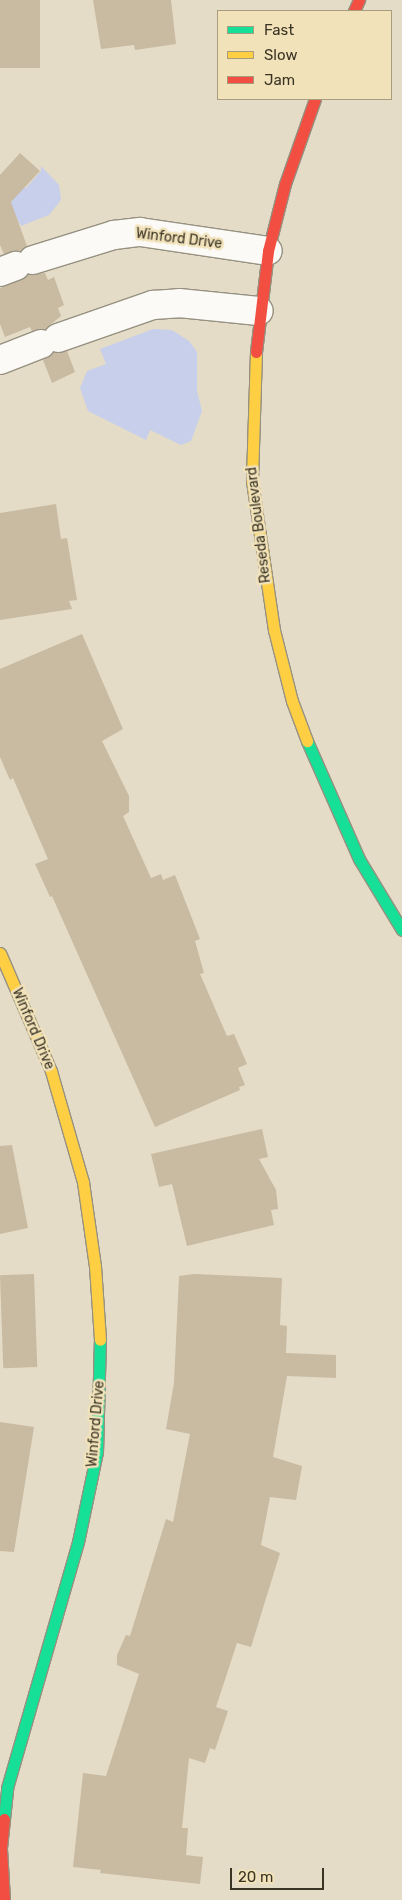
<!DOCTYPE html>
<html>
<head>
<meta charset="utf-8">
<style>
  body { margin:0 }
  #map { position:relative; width:402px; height:1900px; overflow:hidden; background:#e4dcc7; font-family:Rubik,sans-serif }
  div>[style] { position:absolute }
  .water>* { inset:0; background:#c7cfeb }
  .building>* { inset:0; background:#c9baa2; transform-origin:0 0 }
  .roads { filter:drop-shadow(1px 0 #969180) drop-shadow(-1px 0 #969180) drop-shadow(0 1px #969180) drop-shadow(0 -1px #969180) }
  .street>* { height:28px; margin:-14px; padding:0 14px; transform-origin:14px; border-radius:14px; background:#fbfaf7 }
  .fast>* { height:11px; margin:-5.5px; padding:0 5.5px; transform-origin:5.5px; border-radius:5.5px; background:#16e098 }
  .slow>* { height:11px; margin:-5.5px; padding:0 5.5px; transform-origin:5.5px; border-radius:5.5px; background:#ffcf43 }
  .jam>* { height:11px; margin:-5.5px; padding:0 5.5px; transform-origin:5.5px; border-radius:5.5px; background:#f24e42 }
  span { translate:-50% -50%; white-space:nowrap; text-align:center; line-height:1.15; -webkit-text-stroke:5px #f1e2ba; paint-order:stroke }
  .street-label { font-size:14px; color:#3a3424 }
  .legend { position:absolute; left:217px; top:10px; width:175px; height:90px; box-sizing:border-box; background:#f1e2ba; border:1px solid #a89c7e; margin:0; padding:6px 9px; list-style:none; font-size:15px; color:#3a3424 }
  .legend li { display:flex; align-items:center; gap:10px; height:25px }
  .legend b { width:25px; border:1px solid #a89c7e }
  .scale { position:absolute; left:230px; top:1868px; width:94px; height:22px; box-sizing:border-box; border:2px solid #3a3424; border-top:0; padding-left:6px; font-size:15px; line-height:18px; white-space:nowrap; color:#3a3424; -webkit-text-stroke:4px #f1e2ba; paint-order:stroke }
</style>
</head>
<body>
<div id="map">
  <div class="water">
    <i style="clip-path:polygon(41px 166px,59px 185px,61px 200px,49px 215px,21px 226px,5px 197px,19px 182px,26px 188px,41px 171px)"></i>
    <i style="clip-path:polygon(153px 329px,172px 330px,189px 341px,197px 352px,197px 391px,202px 411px,191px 441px,181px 445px,150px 430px,146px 440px,88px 411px,80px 388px,87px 371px,106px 364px,100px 349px)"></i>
  </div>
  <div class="building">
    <i style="left:0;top:0;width:40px;height:68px"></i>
    <i style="clip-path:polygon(93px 0,171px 0,176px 44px,135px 50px,134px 45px,101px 49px)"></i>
    <i style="clip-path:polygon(20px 153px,40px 171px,11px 202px,27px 246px,20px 251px,4px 254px,0 245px,0 175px)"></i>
    <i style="clip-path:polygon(45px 273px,48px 280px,54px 277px,64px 305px,58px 308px,61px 316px,45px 329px,32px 331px,30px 327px,5px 337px,0 324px,0 288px,29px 275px)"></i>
    <i style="clip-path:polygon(67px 351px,75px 372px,52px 383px,43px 360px,54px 353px)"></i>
    <i style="clip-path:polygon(56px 504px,61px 539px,67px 538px,77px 600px,69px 601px,72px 609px,0 620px,0 513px)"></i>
    <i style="clip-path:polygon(82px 634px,123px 729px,102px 741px,129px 796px,129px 812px,123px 816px,151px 878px,161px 874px,163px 880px,175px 875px,200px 939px,195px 941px,204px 973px,200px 974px,227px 1036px,234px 1034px,247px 1064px,238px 1068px,245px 1085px,239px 1087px,240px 1090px,155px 1127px,52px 896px,50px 897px,35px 864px,48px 859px,13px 778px,10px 780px,0 757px,0 669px)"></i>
    <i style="clip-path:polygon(262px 1129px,268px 1157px,259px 1159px,276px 1190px,278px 1209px,271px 1210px,274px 1225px,187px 1246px,172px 1184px,159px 1187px,151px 1154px)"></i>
    <i style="clip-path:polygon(12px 1145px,28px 1228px,0 1234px,0 1146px)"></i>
    <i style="left:34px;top:1274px;width:93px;height:34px;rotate:88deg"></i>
    <i style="clip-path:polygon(194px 1274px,282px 1278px,280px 1325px,287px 1326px,286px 1353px,336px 1355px,336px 1378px,287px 1376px,273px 1457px,302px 1466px,296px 1500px,270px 1497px,261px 1545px,280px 1553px,251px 1647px,237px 1643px,216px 1707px,228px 1711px,215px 1750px,210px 1748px,205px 1763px,189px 1758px,182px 1828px,188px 1828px,186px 1855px,203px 1857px,200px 1884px,100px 1873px,101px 1870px,73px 1867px,83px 1773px,106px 1776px,139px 1674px,117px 1665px,117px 1655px,126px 1635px,130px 1636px,166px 1519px,173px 1522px,190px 1434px,166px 1429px,174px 1383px,179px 1276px)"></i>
    <i style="clip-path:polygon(0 1422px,34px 1427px,14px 1552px,0 1551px)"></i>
  </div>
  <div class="roads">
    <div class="street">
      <i style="left:33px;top:260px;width:85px;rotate:-17.2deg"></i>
      <i style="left:114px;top:235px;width:26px;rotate:-7deg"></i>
      <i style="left:140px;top:232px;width:129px;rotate:8.4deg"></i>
      <i style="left:0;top:272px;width:17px;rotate:-21deg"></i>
      <i style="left:58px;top:338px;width:101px;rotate:-19.2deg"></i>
      <i style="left:153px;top:305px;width:26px;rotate:-4deg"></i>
      <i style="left:179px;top:303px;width:80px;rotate:5.7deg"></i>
      <i style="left:0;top:360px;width:44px;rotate:-21.3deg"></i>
    </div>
    <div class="fast">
      <i style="left:307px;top:741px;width:129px;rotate:66.2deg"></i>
      <i style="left:359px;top:859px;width:83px;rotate:58.8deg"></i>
      <i style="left:4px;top:1819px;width:31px;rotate:-84deg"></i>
      <i style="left:7px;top:1788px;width:256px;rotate:-73.9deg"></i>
      <i style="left:78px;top:1542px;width:92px;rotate:-78.1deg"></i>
      <i style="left:97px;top:1452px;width:112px;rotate:-88.5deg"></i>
    </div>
    <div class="slow">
      <i style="left:256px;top:352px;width:129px;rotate:91.8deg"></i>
      <i style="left:252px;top:481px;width:151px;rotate:81.6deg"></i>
      <i style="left:274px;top:630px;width:73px;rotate:75.8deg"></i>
      <i style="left:292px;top:701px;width:43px;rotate:69.4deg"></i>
      <i style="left:0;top:953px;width:129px;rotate:66.6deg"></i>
      <i style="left:51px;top:1071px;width:116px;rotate:73.9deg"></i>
      <i style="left:83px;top:1182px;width:85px;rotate:81.9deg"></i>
      <i style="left:95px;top:1266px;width:74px;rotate:86.1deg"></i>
    </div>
    <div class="jam">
      <i style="left:354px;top:11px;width:12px;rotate:-66deg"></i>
      <i style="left:256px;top:352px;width:102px;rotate:-83.2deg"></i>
      <i style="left:268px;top:251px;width:69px;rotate:-75.8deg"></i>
      <i style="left:285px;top:184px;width:90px;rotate:-70.6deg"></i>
      <i style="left:4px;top:1819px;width:30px;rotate:96deg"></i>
      <i style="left:1px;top:1849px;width:51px;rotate:86.6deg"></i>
    </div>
  </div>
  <div class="street-label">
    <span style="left:179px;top:239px;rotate:7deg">Winford Drive</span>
    <span style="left:259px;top:525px;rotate:-97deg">Reseda Boulevard</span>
    <span style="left:33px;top:1029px;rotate:67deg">Winford Drive</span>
    <span style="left:96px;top:1424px;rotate:-85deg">Winford Drive</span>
  </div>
  <ul class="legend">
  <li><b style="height:6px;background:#16e098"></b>Fast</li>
  <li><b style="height:6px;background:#ffcf43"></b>Slow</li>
  <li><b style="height:6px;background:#f24e42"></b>Jam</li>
  </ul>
  <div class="scale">20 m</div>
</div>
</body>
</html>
